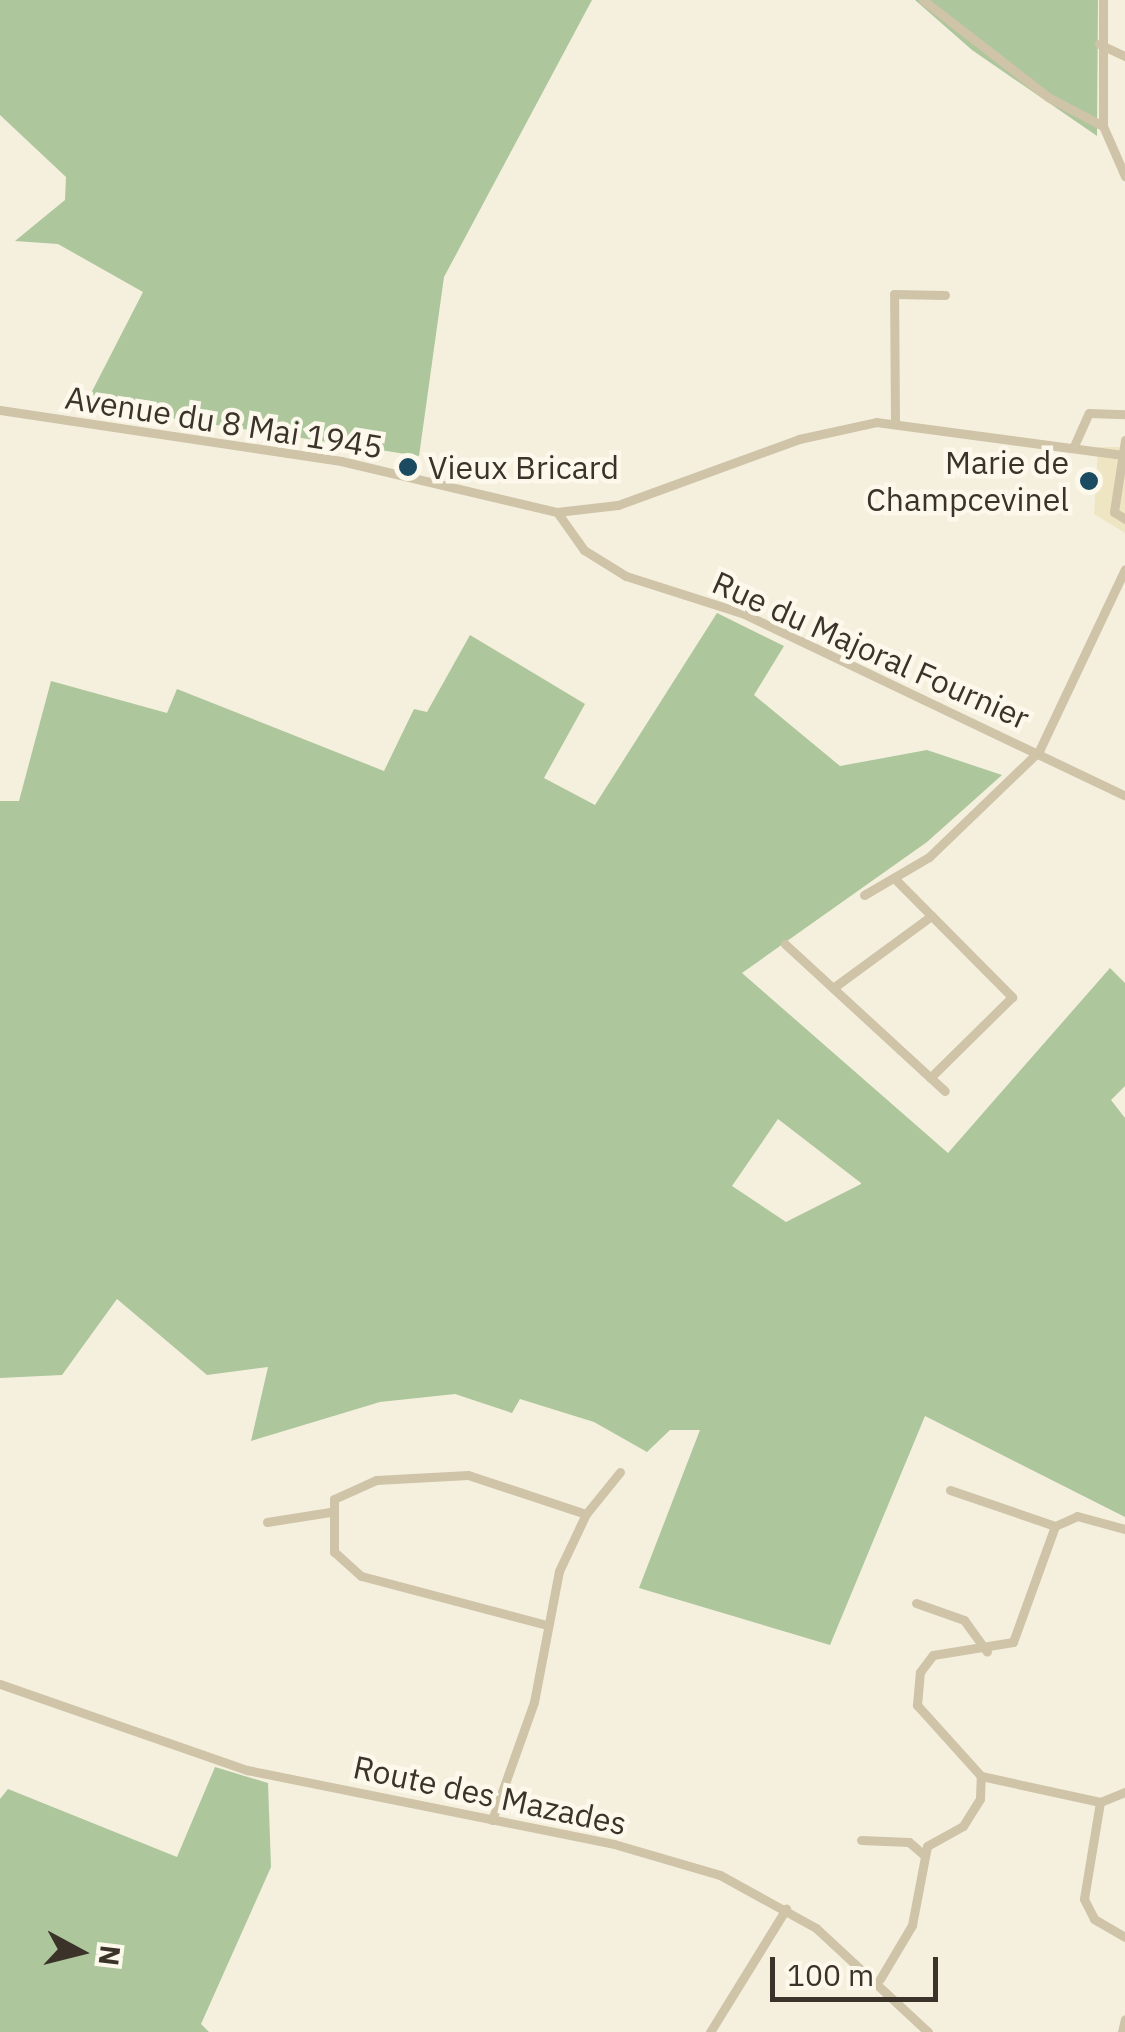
<!DOCTYPE html>
<html>
<head>
<meta charset="utf-8">
<style>
  body { margin:0 }
  #map { position:relative; width:1125px; height:2032px; overflow:hidden; background:#f5f0de; font-family:"IBM Plex Sans",sans-serif }
  div>[style] { position:absolute }
  .green>* { inset:0; background:#adc69c }
  .plaza>* { inset:0; background:#eee6c3 }
  .street>* { height:9px; margin:-4.5px; padding:0 4.5px; transform-origin:4.5px; border-radius:4.5px; background:#cfc3a8 }
  .dots>* { width:28px; height:28px; translate:-50% -50%; box-sizing:border-box; border:5px solid #fcf8eb; border-radius:50% }
  span { translate:-50% -50%; white-space:nowrap; text-align:center; line-height:1.15; -webkit-text-stroke:9px #fcf8eb; paint-order:stroke }
  .street-label { font-size:32px; color:#3b3329 }
  .poi-label { font-size:32px; color:#3b3329 }
  .right { translate:-100% -50%; text-align:right }
  .left { translate:0 -50%; text-align:left }
  .north { position:absolute; left:30px; top:1902px; width:100px; height:100px; -webkit-text-stroke:8px #fcf8eb; paint-order:stroke; rotate:97deg; font-size:28px; font-weight:700; line-height:40px; text-align:center; color:#3b3329 }
  .north::after { content:''; display:block; margin:auto; width:35px; height:45px; background:#3b3329; clip-path:polygon(50% 0,100% 100%,50% 72%,0 100%) }
  .scale { position:absolute; left:770px; top:1957px; width:168px; height:45px; box-sizing:border-box; border:5px solid #3b3329; border-top:0; padding-left:12px; font-size:30px; line-height:35px; white-space:nowrap; color:#3b3329; -webkit-text-stroke:8px #fcf8eb; paint-order:stroke }
</style>
</head>
<body>
<div id="map">
  <div class="green">
    <i style="clip-path:polygon(0 0,592px 0,444px 277px,419px 456px,85px 405px,143px 292px,58px 244px,15px 241px,65px 200px,66px 177px,0 115px)"></i>
    <i style="clip-path:polygon(915px 0,1098px 0,1097px 136px,972px 50px)"></i>
    <i style="clip-path:polygon(evenodd,717px 613px,784px 646px,754px 695px,840px 766px,927px 750px,1002px 775px,927px 842px,742px 973px,948px 1153px,1110px 968px,1125px 983px,1125px 1086px,1111px 1100px,1125px 1118px,1125px 1517px,925px 1416px,830px 1645px,639px 1588px,700px 1430px,670px 1430px,647px 1452px,594px 1422px,520px 1399px,512px 1413px,455px 1394px,380px 1402px,251px 1441px,268px 1367px,207px 1375px,117px 1299px,62px 1375px,0 1378px,0 801px,19px 801px,51px 681px,167px 713px,177px 689px,384px 771px,414px 709px,427px 712px,470px 635px,585px 704px,544px 778px,595px 805px,717px 613px,778px 1119px,861px 1183px,861px 1184px,786px 1222px,732px 1186px,778px 1119px)"></i>
    <i style="clip-path:polygon(215px 1767px,268px 1783px,271px 1867px,201px 2024px,209px 2032px,0 2032px,0 1799px,8px 1789px,177px 1857px)"></i>
  </div>
  <div class="plaza">
    <i style="clip-path:polygon(1098px 447px,1125px 447px,1125px 533px,1094px 514px)"></i>
  </div>
  <div class="street">
    <i style="left:923px;top:0;width:158px;rotate:37.8deg"></i>
    <i style="left:1048px;top:97px;width:62px;rotate:27.8deg"></i>
    <i style="left:1103px;top:0;width:126px;rotate:90deg"></i>
    <i style="left:1103px;top:126px;width:55px;rotate:66.3deg"></i>
    <i style="left:1099px;top:44px;width:29px;rotate:25deg"></i>
    <i style="left:0;top:410px;width:345px;rotate:8.5deg"></i>
    <i style="left:341px;top:461px;width:222px;rotate:13.3deg"></i>
    <i style="left:557px;top:512px;width:61px;rotate:-6.5deg"></i>
    <i style="left:618px;top:505px;width:193px;rotate:-20deg"></i>
    <i style="left:799px;top:439px;width:79px;rotate:-12.4deg"></i>
    <i style="left:876px;top:422px;width:249px;rotate:7.6deg"></i>
    <i style="left:895px;top:423px;width:129px;rotate:-90.4deg"></i>
    <i style="left:894px;top:294px;width:51px;rotate:1.1deg"></i>
    <i style="left:1125px;top:440px;width:73px;rotate:98.7deg"></i>
    <i style="left:1114px;top:512px;width:13px;rotate:32deg"></i>
    <i style="left:1074px;top:446px;width:36px;rotate:-66deg"></i>
    <i style="left:1089px;top:413px;width:36px;rotate:2deg"></i>
    <i style="left:557px;top:512px;width:47px;rotate:54.6deg"></i>
    <i style="left:584px;top:550px;width:49px;rotate:31.8deg"></i>
    <i style="left:626px;top:576px;width:122px;rotate:17.7deg"></i>
    <i style="left:742px;top:613px;width:424px;rotate:25.5deg"></i>
    <i style="left:894px;top:878px;width:168px;rotate:45.2deg"></i>
    <i style="left:1012px;top:997px;width:115px;rotate:135.4deg"></i>
    <i style="left:864px;top:895px;width:75px;rotate:-30.3deg"></i>
    <i style="left:929px;top:857px;width:153px;rotate:-43.9deg"></i>
    <i style="left:1039px;top:751px;width:201px;rotate:-64.7deg"></i>
    <i style="left:785px;top:944px;width:217px;rotate:42.6deg"></i>
    <i style="left:833px;top:988px;width:122px;rotate:-36.3deg"></i>
    <i style="left:950px;top:1490px;width:111px;rotate:18.9deg"></i>
    <i style="left:267px;top:1522px;width:64px;rotate:-9deg"></i>
    <i style="left:1055px;top:1526px;width:24px;rotate:-24deg"></i>
    <i style="left:1077px;top:1516px;width:50px;rotate:15.2deg"></i>
    <i style="left:916px;top:1603px;width:51px;rotate:19.5deg"></i>
    <i style="left:964px;top:1620px;width:39px;rotate:54deg"></i>
    <i style="left:543px;top:1624px;width:188px;rotate:-165.2deg"></i>
    <i style="left:361px;top:1576px;width:36px;rotate:-138deg"></i>
    <i style="left:334px;top:1552px;width:53px;rotate:-90deg"></i>
    <i style="left:334px;top:1499px;width:46px;rotate:-24.3deg"></i>
    <i style="left:376px;top:1480px;width:92px;rotate:-3.1deg"></i>
    <i style="left:468px;top:1475px;width:124px;rotate:18.3deg"></i>
    <i style="left:0;top:1684px;width:262px;rotate:19.2deg"></i>
    <i style="left:247px;top:1770px;width:374px;rotate:11.4deg"></i>
    <i style="left:614px;top:1844px;width:110px;rotate:16.3deg"></i>
    <i style="left:720px;top:1875px;width:110px;rotate:28.9deg"></i>
    <i style="left:816px;top:1928px;width:153px;rotate:42.9deg"></i>
    <i style="left:981px;top:1776px;width:122px;rotate:12.3deg"></i>
    <i style="left:1125px;top:1792px;width:27px;rotate:158deg"></i>
    <i style="left:1100px;top:1802px;width:98px;rotate:99.4deg"></i>
    <i style="left:1084px;top:1899px;width:22px;rotate:63deg"></i>
    <i style="left:1094px;top:1919px;width:36px;rotate:30deg"></i>
    <i style="left:492px;top:1820px;width:125px;rotate:-70.4deg"></i>
    <i style="left:534px;top:1702px;width:133px;rotate:-79.2deg"></i>
    <i style="left:559px;top:1571px;width:63px;rotate:-64.7deg"></i>
    <i style="left:586px;top:1514px;width:54px;rotate:-51deg"></i>
    <i style="left:861px;top:1840px;width:48px;rotate:2.4deg"></i>
    <i style="left:909px;top:1842px;width:20px;rotate:41deg"></i>
    <i style="left:880px;top:1979px;width:63px;rotate:-59.3deg"></i>
    <i style="left:912px;top:1925px;width:80px;rotate:-79.2deg"></i>
    <i style="left:927px;top:1846px;width:41px;rotate:-29.1deg"></i>
    <i style="left:963px;top:1826px;width:32px;rotate:-58deg"></i>
    <i style="left:980px;top:1799px;width:23px;rotate:-88deg"></i>
    <i style="left:981px;top:1776px;width:96px;rotate:-132deg"></i>
    <i style="left:917px;top:1705px;width:33px;rotate:-85deg"></i>
    <i style="left:920px;top:1672px;width:21px;rotate:-53deg"></i>
    <i style="left:933px;top:1655px;width:81px;rotate:-9.2deg"></i>
    <i style="left:1013px;top:1642px;width:123px;rotate:-70.1deg"></i>
    <i style="left:710px;top:2032px;width:145px;rotate:-58.3deg"></i>
    <i style="left:1122px;top:2032px;width:13px;rotate:-77deg"></i>
  </div>
  <div class="dots">
    <i style="left:408px;top:467px;background:#1a4b61"></i>
    <i style="left:1089px;top:481px;background:#1a4b61"></i>
  </div>
  <div class="street-label">
    <span style="left:224px;top:422px;rotate:9deg">Avenue du 8 Mai 1945</span>
    <span style="left:871px;top:650px;rotate:24deg">Rue du Majoral Fournier</span>
    <span style="left:490px;top:1795px;rotate:12deg">Route des Mazades</span>
  </div>
  <div class="poi-label">
    <span class="right" style="left:1069px;top:481px">Marie de<br>Champcevinel</span>
    <span class="left" style="left:428px;top:467px">Vieux Bricard</span>
  </div>
  <div class="north">N</div>
  <div class="scale">100 m</div>
</div>
</body>
</html>
